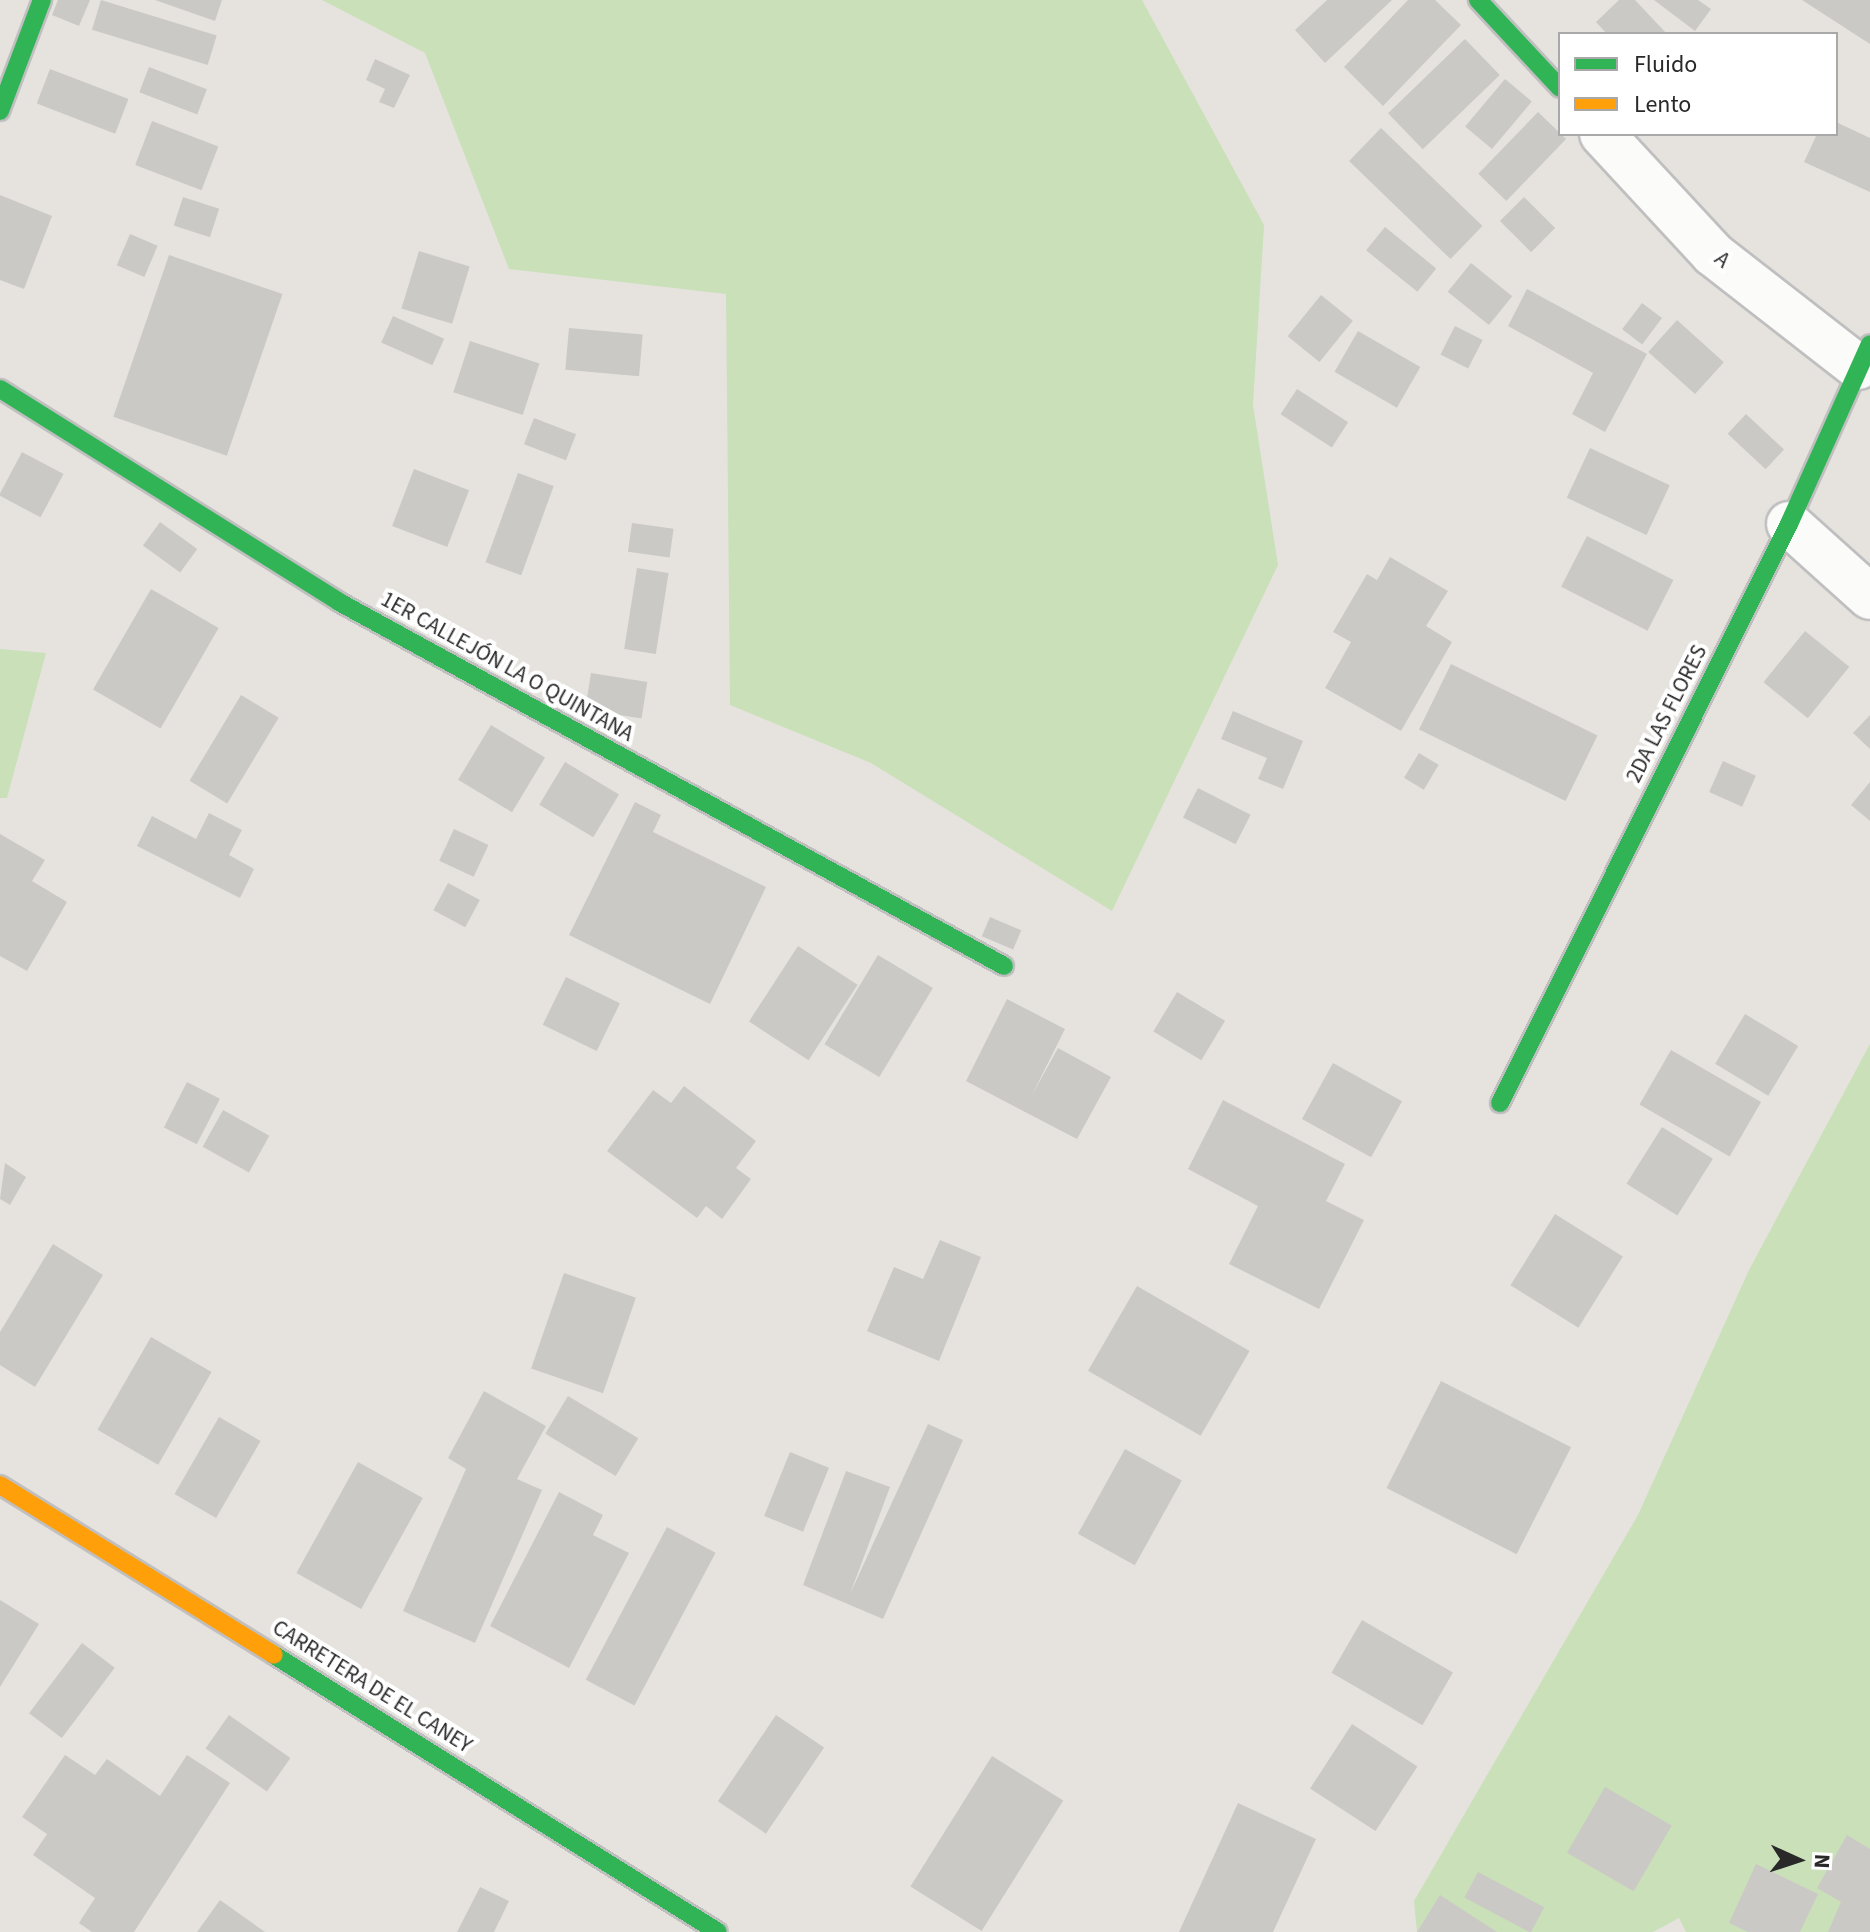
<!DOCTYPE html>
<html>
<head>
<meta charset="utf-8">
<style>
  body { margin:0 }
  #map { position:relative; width:1870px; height:1932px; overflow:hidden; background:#e6e3de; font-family:"Source Sans 3",sans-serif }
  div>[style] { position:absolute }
  .green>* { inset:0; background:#c9e0b9 }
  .building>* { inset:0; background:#cbc9c5; transform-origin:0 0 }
  .roads { filter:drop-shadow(2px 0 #c0bfc0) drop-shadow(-2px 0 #c0bfc0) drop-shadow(0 2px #c0bfc0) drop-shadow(0 -2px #c0bfc0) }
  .street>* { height:44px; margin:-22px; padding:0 22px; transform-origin:22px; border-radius:22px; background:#fbfbfa }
  .fast>* { height:18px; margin:-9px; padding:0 9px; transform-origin:9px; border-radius:9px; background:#30b455 }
  .slow>* { height:18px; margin:-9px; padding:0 9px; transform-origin:9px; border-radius:9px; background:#ff9f0a }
  span { translate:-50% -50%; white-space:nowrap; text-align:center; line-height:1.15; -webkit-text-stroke:8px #fff; paint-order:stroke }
  .street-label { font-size:22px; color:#292929 }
  .legend { position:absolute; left:1558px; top:32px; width:280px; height:104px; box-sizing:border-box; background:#fff; border:2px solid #a9a9a9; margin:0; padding:10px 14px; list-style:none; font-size:24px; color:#292929 }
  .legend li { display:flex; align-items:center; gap:16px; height:40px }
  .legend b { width:40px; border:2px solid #a9a9a9 }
  .north { position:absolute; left:1758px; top:1820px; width:80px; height:80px; -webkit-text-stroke:6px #fff; paint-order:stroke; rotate:93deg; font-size:22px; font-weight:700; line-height:32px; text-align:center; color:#292929 }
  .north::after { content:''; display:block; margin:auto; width:28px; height:36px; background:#292929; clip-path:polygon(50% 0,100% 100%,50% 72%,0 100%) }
</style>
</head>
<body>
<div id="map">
  <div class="green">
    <i style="clip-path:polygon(322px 0,1142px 0,1264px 225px,1253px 405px,1278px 565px,1112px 911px,871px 763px,730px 705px,726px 294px,509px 269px,425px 53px)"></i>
    <i style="clip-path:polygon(0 649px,46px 653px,7px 798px,0 798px)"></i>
    <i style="clip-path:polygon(1870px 1044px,1870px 1932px,1686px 1932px,1679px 1918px,1653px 1932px,1417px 1932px,1414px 1901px,1638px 1515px,1749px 1270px)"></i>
  </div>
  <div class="building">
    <i style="clip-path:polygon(58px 0,90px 0,79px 26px,52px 15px)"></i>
    <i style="left:101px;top:0;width:121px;height:31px;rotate:17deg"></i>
    <i style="clip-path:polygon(155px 0,222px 0,215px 21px)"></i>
    <i style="clip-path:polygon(1327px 0,1392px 0,1325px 63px,1295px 30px)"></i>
    <i style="clip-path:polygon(1408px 0,1435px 0,1461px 25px,1383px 106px,1344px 67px)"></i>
    <i style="clip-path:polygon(1619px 0,1635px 0,1667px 34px,1607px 34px,1596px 22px)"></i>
    <i style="clip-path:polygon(1654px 0,1698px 0,1711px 9px,1695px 31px)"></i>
    <i style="clip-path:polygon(1802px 0,1870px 0,1870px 44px)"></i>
    <i style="left:1465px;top:39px;width:50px;height:107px;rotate:46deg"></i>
    <i style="clip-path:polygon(375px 59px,410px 75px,394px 108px,379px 102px,385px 89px,366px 80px)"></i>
    <i style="left:149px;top:67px;width:62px;height:27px;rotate:21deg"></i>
    <i style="left:50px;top:69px;width:84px;height:37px;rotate:21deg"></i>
    <i style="left:1505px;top:79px;width:35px;height:62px;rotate:40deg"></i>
    <i style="left:1538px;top:112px;width:39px;height:86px;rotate:44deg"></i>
    <i style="left:152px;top:121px;width:71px;height:47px;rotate:21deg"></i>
    <i style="clip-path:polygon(1836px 122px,1870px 138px,1870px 192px,1804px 162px,1817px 134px,1836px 134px)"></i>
    <i style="left:1381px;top:128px;width:141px;height:46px;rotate:44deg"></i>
    <i style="clip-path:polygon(0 195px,52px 216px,24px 289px,0 280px)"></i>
    <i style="left:183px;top:197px;width:38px;height:30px;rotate:18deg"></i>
    <i style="left:1524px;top:197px;width:44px;height:34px;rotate:45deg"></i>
    <i style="left:1385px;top:227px;width:66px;height:30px;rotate:39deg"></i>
    <i style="left:130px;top:234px;width:30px;height:34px;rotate:23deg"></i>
    <i style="left:419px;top:251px;width:53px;height:60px;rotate:17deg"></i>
    <i style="left:169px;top:255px;width:120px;height:171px;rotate:19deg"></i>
    <i style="left:1471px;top:263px;width:53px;height:37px;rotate:39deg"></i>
    <i style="clip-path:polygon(1527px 289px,1647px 354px,1605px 432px,1572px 414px,1593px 373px,1508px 326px)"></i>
    <i style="left:1321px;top:295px;width:41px;height:53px;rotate:39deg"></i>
    <i style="left:1642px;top:303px;width:25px;height:33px;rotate:37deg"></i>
    <i style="left:393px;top:316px;width:56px;height:29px;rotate:24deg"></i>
    <i style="left:1677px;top:320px;width:63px;height:43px;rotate:42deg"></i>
    <i style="left:1455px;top:326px;width:31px;height:32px;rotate:27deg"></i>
    <i style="left:569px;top:328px;width:74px;height:42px;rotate:5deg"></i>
    <i style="left:1358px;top:331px;width:72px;height:47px;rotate:30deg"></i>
    <i style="left:470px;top:341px;width:73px;height:54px;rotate:18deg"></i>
    <i style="left:1297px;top:389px;width:61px;height:30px;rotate:33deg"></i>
    <i style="left:1746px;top:414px;width:52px;height:27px;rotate:43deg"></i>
    <i style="left:534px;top:418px;width:45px;height:28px;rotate:21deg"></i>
    <i style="left:1590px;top:448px;width:88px;height:55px;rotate:25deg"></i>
    <i style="left:22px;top:452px;width:47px;height:49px;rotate:28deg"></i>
    <i style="left:414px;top:469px;width:59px;height:61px;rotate:21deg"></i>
    <i style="left:518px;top:473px;width:38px;height:95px;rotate:20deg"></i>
    <i style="left:160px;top:522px;width:46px;height:29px;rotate:36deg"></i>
    <i style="left:632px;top:523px;width:42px;height:29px;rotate:8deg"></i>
    <i style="left:1587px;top:536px;width:97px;height:57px;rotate:27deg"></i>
    <i style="clip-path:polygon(1390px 557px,1448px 591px,1426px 626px,1452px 642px,1401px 731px,1325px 688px,1351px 642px,1333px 632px,1367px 574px,1377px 580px)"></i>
    <i style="left:637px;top:568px;width:32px;height:82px;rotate:9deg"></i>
    <i style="left:151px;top:589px;width:78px;height:116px;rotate:30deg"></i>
    <i style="left:1805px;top:631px;width:57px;height:66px;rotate:39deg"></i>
    <i style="left:1451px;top:664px;width:163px;height:73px;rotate:26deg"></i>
    <i style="left:591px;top:673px;width:57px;height:37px;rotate:9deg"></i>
    <i style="left:241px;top:695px;width:44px;height:100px;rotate:31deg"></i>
    <i style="clip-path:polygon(1233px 711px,1303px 741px,1283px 789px,1258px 779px,1267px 758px,1221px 739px)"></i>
    <i style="clip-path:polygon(1870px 715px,1870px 749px,1853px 733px)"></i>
    <i style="left:491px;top:725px;width:63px;height:64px;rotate:31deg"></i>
    <i style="left:1419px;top:753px;width:23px;height:29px;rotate:31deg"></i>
    <i style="left:1723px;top:761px;width:36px;height:34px;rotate:24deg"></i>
    <i style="left:565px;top:762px;width:63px;height:50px;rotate:31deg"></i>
    <i style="clip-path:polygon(1870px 782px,1870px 821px,1851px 805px)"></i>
    <i style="left:1198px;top:788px;width:59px;height:33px;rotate:27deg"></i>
    <i style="clip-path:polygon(635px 802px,661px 815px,653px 832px,766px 887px,710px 1004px,569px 935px)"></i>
    <i style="clip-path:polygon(209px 813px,242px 830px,229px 855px,254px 869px,240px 898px,137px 846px,152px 816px,196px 839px)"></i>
    <i style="left:454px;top:829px;width:38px;height:35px;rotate:25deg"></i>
    <i style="clip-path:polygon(0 834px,45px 860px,32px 881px,67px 902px,27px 971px,0 956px)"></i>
    <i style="left:448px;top:883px;width:36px;height:31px;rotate:28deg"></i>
    <i style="left:990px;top:917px;width:34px;height:21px;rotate:23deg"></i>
    <i style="left:798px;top:946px;width:71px;height:90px;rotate:33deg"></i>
    <i style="left:878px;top:955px;width:64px;height:104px;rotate:31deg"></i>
    <i style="left:566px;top:977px;width:60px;height:53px;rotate:26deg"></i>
    <i style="left:1177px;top:992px;width:56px;height:46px;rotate:31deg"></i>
    <i style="clip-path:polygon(1007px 999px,1065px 1029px,1031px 1097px,1058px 1048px,1111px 1077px,1077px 1139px,966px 1081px)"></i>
    <i style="left:1745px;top:1014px;width:62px;height:58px;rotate:31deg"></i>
    <i style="left:1671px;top:1050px;width:104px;height:63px;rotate:30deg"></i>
    <i style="left:1333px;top:1063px;width:79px;height:64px;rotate:29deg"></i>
    <i style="left:187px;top:1082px;width:37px;height:51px;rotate:27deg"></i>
    <i style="clip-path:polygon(684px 1086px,756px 1141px,736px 1168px,751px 1179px,722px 1219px,706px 1206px,697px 1218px,607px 1151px,653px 1090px,671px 1103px)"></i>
    <i style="clip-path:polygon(1223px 1100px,1345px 1164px,1326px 1201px,1364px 1220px,1319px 1309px,1229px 1264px,1258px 1206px,1188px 1169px)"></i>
    <i style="left:223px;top:1110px;width:53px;height:42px;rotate:29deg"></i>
    <i style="left:1662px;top:1127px;width:60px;height:67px;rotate:32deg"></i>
    <i style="clip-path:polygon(5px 1163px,26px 1177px,10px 1205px,0 1199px)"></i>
    <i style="left:1555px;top:1214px;width:80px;height:84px;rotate:32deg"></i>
    <i style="clip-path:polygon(940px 1240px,981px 1257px,939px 1361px,867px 1331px,894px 1267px,923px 1279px)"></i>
    <i style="clip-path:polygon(53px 1244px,103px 1275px,35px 1387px,0 1365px,0 1332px)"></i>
    <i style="left:564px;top:1273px;width:76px;height:101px;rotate:19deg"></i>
    <i style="left:1137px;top:1286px;width:130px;height:98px;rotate:30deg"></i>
    <i style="left:151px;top:1337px;width:70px;height:107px;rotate:30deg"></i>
    <i style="left:1441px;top:1381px;width:146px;height:120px;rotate:27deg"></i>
    <i style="clip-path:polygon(484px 1391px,546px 1426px,517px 1479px,542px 1490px,475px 1643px,403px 1611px,466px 1469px,448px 1458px)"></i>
    <i style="left:568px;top:1396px;width:82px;height:44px;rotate:31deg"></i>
    <i style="left:219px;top:1417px;width:48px;height:89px;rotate:30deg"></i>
    <i style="clip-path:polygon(928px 1424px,963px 1440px,883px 1619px,803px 1585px,846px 1471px,890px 1487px,850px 1594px)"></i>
    <i style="left:1125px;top:1449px;width:65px;height:97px;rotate:29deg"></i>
    <i style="left:790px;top:1452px;width:42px;height:69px;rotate:22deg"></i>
    <i style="left:358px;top:1462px;width:74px;height:127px;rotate:29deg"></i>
    <i style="clip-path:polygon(559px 1492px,603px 1515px,593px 1535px,629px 1553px,569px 1668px,490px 1626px)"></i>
    <i style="left:667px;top:1527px;width:55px;height:173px;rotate:28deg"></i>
    <i style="clip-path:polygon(0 1600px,39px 1624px,0 1687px)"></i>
    <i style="left:1362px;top:1620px;width:105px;height:61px;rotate:30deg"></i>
    <i style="left:82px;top:1643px;width:41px;height:88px;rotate:37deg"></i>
    <i style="left:229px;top:1715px;width:75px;height:41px;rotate:35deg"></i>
    <i style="left:776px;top:1715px;width:58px;height:104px;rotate:34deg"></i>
    <i style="left:1352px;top:1724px;width:78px;height:77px;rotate:33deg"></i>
    <i style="clip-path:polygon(65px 1755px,95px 1775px,107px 1759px,160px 1796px,187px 1755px,230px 1783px,134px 1932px,92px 1932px,79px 1923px,95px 1898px,33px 1855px,47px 1834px,22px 1817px)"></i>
    <i style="left:992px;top:1756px;width:84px;height:154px;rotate:32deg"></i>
    <i style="left:1605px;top:1787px;width:77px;height:76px;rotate:30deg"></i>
    <i style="clip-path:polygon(1238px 1803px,1316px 1839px,1273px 1932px,1179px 1932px)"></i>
    <i style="clip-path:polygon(1847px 1835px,1870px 1849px,1870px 1932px,1828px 1932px,1841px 1902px,1817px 1888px)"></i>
    <i style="clip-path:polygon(1756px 1864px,1818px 1894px,1800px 1932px,1748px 1932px,1729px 1923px)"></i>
    <i style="left:1478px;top:1872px;width:75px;height:29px;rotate:28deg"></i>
    <i style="clip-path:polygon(480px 1887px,509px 1901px,494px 1932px,457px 1932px)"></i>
    <i style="clip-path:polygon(1440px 1895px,1497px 1932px,1417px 1932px)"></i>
    <i style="clip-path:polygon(220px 1900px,265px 1932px,197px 1932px)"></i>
  </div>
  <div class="roads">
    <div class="street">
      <i style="left:1602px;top:134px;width:163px;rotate:47.2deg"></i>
      <i style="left:1713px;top:254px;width:184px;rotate:37.9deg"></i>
      <i style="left:1789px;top:524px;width:109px;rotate:42deg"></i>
    </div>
    <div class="fast">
      <i style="left:1478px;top:0;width:120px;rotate:47deg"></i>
      <i style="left:0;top:111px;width:119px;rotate:-69.3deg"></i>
      <i style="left:0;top:389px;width:400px;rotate:32.1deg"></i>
      <i style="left:339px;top:602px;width:758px;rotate:28.69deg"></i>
      <i style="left:1500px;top:1103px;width:647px;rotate:-63.47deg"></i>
      <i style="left:1789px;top:524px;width:197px;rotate:-65.8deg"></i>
      <i style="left:274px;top:1655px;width:523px;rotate:31.96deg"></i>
    </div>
    <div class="slow">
      <i style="left:0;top:1485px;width:322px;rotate:31.8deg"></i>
    </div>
  </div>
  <div class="street-label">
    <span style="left:1722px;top:260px;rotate:40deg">A</span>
    <span style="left:507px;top:667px;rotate:29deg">1ER CALLEJÓN LA O QUINTANA</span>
    <span style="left:1667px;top:714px;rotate:-63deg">2DA LAS FLORES</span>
    <span style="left:372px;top:1687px;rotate:32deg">CARRETERA DE EL CANEY</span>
  </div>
  <ul class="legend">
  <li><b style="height:10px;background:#30b455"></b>Fluido</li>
  <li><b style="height:10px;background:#ff9f0a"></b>Lento</li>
  </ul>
  <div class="north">N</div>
</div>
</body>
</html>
